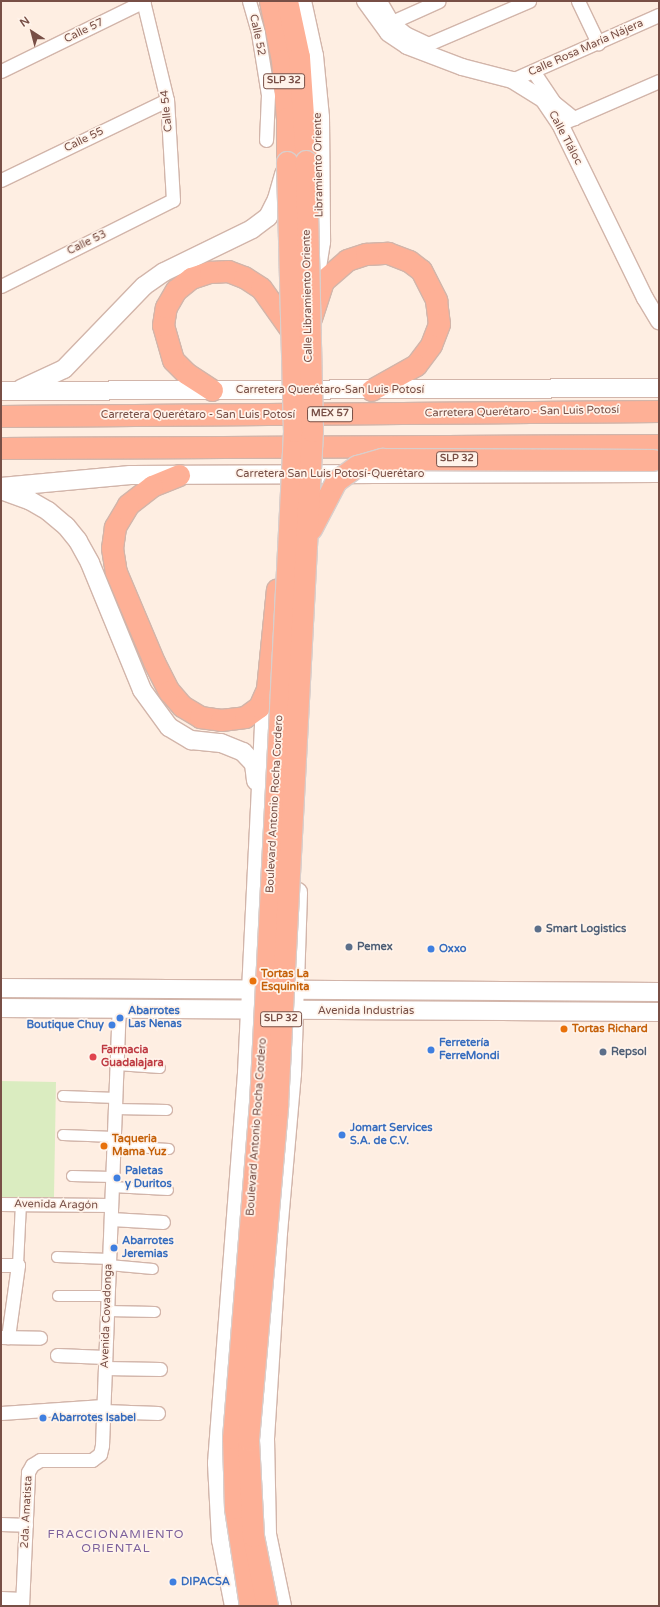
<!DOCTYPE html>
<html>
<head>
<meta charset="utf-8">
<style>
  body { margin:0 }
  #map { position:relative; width:660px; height:1607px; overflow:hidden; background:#feeee2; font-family:"Varela Round",sans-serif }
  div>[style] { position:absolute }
  .green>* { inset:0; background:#daecc0; transform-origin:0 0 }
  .roads { filter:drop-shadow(1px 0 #d2b5aa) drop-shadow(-1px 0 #d2b5aa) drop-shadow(0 1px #d2b5aa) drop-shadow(0 -1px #d2b5aa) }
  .pedestrian>* { height:10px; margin:-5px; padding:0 5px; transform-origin:5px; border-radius:5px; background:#fff }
  .minor>* { height:13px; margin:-6.5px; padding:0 6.5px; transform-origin:6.5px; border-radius:6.5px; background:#fff }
  .tertiary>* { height:16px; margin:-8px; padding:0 8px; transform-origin:8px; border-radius:8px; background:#fff }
  .secondary>* { height:18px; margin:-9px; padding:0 9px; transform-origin:9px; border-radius:9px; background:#fff }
  .trunk>* { height:21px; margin:-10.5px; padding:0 10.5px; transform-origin:10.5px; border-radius:10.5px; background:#feb096 }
  .bridges { filter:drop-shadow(1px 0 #d9cecb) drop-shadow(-1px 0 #d9cecb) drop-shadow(0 1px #d9cecb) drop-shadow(0 -1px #d9cecb) }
  .trunk-bridge>* { height:21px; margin:-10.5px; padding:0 10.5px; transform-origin:10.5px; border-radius:10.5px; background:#feb096 }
  .dots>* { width:11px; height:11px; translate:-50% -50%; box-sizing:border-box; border:2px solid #fff3ea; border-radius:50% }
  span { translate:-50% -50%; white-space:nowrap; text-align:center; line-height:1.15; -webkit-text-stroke:3.5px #fff3ea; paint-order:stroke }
  .shield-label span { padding:1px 3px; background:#fff3ea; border:1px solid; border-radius:3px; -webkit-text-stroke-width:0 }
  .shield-label { font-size:10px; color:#784f46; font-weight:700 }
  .street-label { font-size:11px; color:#784f46 }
  .service-label { font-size:11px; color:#4e5e75; font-weight:700 }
  .left { translate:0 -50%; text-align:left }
  .shop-label { font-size:11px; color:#366cbe; font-weight:700 }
  .right { translate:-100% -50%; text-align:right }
  .food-label { font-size:11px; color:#c56008; font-weight:700 }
  .health-label { font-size:11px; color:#be3a42; font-weight:700 }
  .neighbourhood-label { font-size:12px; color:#7d619c; letter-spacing:1px }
  .frame { position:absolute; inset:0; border:2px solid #784f46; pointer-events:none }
  .north { position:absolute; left:12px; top:12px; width:40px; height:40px; -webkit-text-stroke:3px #fff3ea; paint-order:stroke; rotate:324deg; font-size:11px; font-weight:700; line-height:16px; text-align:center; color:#784f46 }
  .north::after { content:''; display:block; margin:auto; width:14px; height:18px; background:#784f46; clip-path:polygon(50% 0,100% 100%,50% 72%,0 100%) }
</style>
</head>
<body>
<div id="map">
  <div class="green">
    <i style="left:1px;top:1081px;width:55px;height:118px;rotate:1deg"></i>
  </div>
  <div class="roads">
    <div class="pedestrian">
      <i style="left:117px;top:1065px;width:43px;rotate:4deg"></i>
      <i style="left:63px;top:1096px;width:53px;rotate:2.2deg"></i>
      <i style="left:115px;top:1109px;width:52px;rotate:1.1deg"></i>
      <i style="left:63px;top:1135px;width:51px;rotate:2.2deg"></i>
      <i style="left:114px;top:1146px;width:55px;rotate:3.1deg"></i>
      <i style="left:72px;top:1176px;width:40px;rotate:1.4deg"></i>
      <i style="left:112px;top:1187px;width:56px;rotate:3.1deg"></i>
      <i style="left:57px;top:1257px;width:52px;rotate:2.2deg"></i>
      <i style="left:18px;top:1265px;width:61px;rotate:-87.2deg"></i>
      <i style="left:109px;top:1265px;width:44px;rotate:5.2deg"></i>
      <i style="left:58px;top:1296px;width:50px"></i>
      <i style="left:107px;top:1311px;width:48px;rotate:1.2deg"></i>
    </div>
    <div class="minor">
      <i style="left:249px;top:1px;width:33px;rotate:74deg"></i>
      <i style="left:258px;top:33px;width:63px;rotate:80.8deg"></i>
      <i style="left:268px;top:95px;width:45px;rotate:92.5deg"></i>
      <i style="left:380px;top:1px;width:24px;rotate:60deg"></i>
      <i style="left:392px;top:22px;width:19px;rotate:39deg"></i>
      <i style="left:407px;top:34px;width:23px;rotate:25deg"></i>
      <i style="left:428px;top:44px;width:110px;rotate:-23.1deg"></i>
      <i style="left:578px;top:1px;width:47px;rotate:64.5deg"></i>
      <i style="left:390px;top:29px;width:7px;rotate:-74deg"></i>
      <i style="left:392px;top:22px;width:51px;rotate:-24.1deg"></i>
      <i style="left:1px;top:71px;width:159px;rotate:-26.1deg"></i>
      <i style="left:533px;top:71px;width:37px;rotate:56deg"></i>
      <i style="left:554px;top:102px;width:26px;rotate:39deg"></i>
      <i style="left:512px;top:80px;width:161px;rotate:-23.9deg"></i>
      <i style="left:560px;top:124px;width:108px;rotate:-23.5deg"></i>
      <i style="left:1px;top:180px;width:184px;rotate:-25.7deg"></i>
      <i style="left:1px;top:286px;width:192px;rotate:-26.6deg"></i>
      <i style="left:173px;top:200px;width:100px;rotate:-93.4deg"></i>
      <i style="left:167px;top:100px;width:102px;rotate:-103.6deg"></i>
      <i style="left:1px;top:1204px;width:110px;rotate:0.5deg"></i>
      <i style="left:111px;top:1219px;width:52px;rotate:3.3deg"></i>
      <i style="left:1px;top:1265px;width:17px"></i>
      <i style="left:18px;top:1265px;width:73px;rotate:97.9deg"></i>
      <i style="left:1px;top:1337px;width:39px;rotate:1deg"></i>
      <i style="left:57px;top:1355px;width:48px;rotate:2.4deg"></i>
      <i style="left:105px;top:1368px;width:55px;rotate:1deg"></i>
      <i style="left:103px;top:1411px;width:55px;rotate:2.1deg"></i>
      <i style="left:1px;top:1413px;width:102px;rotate:-3.9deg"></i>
      <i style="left:1px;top:1524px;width:25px;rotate:2deg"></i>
      <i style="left:1px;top:1598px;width:21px;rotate:3deg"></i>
      <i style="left:22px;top:1606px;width:134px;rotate:-87.4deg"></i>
      <i style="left:28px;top:1472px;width:8px;rotate:-60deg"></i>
      <i style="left:32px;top:1465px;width:9px;rotate:-32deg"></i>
      <i style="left:40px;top:1460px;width:52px"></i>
      <i style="left:92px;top:1460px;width:10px;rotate:-37deg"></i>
      <i style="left:100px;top:1454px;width:9px;rotate:-77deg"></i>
      <i style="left:102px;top:1445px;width:435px;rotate:-87.8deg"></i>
    </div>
    <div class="tertiary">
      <i style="left:365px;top:1px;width:39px;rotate:54deg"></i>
      <i style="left:388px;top:33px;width:23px;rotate:34deg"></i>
      <i style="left:407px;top:46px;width:59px;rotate:20.9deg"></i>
      <i style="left:462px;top:67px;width:52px;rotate:14.6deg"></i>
      <i style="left:512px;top:80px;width:36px;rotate:32deg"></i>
      <i style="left:543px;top:99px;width:30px;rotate:56deg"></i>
      <i style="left:560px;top:124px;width:194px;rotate:64deg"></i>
      <i style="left:645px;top:298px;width:27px;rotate:59deg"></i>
    </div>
    <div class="secondary">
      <i style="left:302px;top:1px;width:56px;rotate:77.7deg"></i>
      <i style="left:314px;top:56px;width:61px;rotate:84.4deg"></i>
      <i style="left:320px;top:117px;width:125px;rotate:89.5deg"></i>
      <i style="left:321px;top:242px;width:38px;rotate:99deg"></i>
      <i style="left:21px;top:389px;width:47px;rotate:-24.9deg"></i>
      <i style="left:64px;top:369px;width:115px;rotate:-46.1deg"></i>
      <i style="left:144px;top:286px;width:24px;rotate:-35deg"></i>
      <i style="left:164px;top:272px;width:98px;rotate:-26deg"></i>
      <i style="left:252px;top:229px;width:20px;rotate:-37deg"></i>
      <i style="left:268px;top:217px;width:20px;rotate:-63deg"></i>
      <i style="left:277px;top:199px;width:26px;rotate:-74deg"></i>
      <i style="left:1px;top:391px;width:658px;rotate:-0.26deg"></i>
      <i style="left:1px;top:487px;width:130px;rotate:-5.3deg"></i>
      <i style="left:130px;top:475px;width:529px;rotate:-0.22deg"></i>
      <i style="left:1px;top:490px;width:30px;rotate:20deg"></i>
      <i style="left:29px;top:500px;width:22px;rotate:30deg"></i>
      <i style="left:48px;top:511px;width:23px;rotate:40deg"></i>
      <i style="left:66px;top:526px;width:19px;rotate:51deg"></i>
      <i style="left:78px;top:541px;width:25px;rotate:61deg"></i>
      <i style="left:90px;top:563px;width:137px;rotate:67.7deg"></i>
      <i style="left:142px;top:690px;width:46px;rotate:53.9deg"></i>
      <i style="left:169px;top:727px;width:26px;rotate:31deg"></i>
      <i style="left:191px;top:740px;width:30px;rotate:6deg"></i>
      <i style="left:221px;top:743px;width:24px;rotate:22deg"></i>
      <i style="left:243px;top:752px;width:16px;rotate:47deg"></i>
      <i style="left:254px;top:764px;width:17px;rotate:83deg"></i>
      <i style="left:1px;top:988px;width:658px;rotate:0.35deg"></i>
      <i style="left:1px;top:1008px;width:658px;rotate:0.35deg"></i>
      <i style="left:234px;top:1606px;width:67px;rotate:-101.1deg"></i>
      <i style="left:221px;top:1540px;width:77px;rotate:-93deg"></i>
      <i style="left:217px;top:1463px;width:391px;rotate:-85.6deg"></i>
      <i style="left:247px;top:1073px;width:382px;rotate:-87.2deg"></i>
      <i style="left:282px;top:1606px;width:74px;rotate:-101.8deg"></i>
      <i style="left:267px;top:1534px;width:95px;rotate:-91.2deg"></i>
      <i style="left:265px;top:1439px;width:206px;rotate:-86.4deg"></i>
      <i style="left:278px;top:1233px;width:160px;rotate:-85deg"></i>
      <i style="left:292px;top:1074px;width:182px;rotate:-88.1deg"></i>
    </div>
    <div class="trunk">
      <i style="left:270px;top:1px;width:60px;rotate:78.5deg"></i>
      <i style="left:282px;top:60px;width:58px;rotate:85.1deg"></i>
      <i style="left:287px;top:118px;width:44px;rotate:90deg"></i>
      <i style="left:287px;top:1px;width:57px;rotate:77.9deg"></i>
      <i style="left:299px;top:57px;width:104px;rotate:86.1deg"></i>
      <i style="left:311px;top:318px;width:39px;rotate:-72deg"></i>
      <i style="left:323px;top:281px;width:32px;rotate:-41deg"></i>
      <i style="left:347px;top:260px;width:20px;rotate:-18deg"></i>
      <i style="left:366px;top:254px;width:22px;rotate:-3deg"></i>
      <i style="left:388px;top:253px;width:22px;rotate:21deg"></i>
      <i style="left:409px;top:261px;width:15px;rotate:37deg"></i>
      <i style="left:421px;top:270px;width:34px;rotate:63deg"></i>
      <i style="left:436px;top:300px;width:24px;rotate:83deg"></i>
      <i style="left:439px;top:324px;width:22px;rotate:111deg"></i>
      <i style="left:431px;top:345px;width:25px;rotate:127deg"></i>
      <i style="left:416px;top:365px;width:51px;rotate:150.9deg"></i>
      <i style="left:212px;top:390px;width:31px;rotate:-147deg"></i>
      <i style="left:186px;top:373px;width:18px;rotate:-135deg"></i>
      <i style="left:173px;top:360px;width:36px;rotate:-106deg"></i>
      <i style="left:163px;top:325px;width:18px;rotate:-81deg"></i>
      <i style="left:166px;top:307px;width:20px;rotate:-60deg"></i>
      <i style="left:176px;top:290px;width:19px;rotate:-39deg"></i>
      <i style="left:191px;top:278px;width:20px;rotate:-18deg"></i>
      <i style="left:210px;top:272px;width:18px;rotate:-3deg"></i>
      <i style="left:228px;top:271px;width:17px;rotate:21deg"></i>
      <i style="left:244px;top:277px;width:20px;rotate:33deg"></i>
      <i style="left:261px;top:288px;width:50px;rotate:54.7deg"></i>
      <i style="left:1px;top:416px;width:658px;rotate:-0.44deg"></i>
      <i style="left:1px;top:448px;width:658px;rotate:-0.26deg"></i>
      <i style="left:179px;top:475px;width:29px;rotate:158deg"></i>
      <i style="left:152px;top:486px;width:31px;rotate:142deg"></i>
      <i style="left:128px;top:505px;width:26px;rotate:121deg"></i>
      <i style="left:115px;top:527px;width:21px;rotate:98deg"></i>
      <i style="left:112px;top:548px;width:24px;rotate:81deg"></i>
      <i style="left:116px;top:572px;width:98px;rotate:67.1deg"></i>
      <i style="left:154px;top:662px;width:33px;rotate:63deg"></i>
      <i style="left:169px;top:691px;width:20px;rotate:49deg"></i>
      <i style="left:182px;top:706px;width:21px;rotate:31deg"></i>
      <i style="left:200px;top:717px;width:21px;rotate:8deg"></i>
      <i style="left:221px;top:720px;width:24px;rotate:-7deg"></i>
      <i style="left:245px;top:717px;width:17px;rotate:-36deg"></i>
      <i style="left:259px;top:707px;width:20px;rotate:-66deg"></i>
      <i style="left:267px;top:689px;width:100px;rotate:-84.3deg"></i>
    </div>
  </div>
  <div class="bridges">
    <div class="trunk-bridge">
      <i style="left:311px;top:529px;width:54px;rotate:-62.5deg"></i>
      <i style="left:336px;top:481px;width:26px;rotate:-36deg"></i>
      <i style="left:357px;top:466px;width:26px;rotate:-16deg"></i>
      <i style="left:382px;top:459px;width:271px;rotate:0.2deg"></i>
      <i style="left:250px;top:1606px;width:99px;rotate:-98.7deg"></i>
      <i style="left:235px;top:1508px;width:70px;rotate:-91.6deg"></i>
      <i style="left:233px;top:1438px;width:336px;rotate:-85.4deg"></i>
      <i style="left:260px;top:1103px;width:673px;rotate:-87.1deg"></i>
      <i style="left:294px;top:431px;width:269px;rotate:-91.5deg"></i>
      <i style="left:267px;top:1606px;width:71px;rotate:-101.3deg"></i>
      <i style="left:253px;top:1536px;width:97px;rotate:-93deg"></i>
      <i style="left:248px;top:1439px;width:335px;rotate:-85deg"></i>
      <i style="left:277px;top:1105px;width:675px;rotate:-87.03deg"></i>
      <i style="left:312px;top:431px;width:270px;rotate:-91.3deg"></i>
    </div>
  </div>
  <div class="dots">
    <i style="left:538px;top:929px;background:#5c6f8a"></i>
    <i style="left:349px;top:947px;background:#5c6f8a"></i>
    <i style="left:431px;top:949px;background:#3f7fe0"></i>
    <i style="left:253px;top:981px;background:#e8710a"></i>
    <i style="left:120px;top:1018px;background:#3f7fe0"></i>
    <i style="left:112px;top:1025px;background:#3f7fe0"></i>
    <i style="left:564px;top:1029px;background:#e8710a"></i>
    <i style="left:431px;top:1050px;background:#3f7fe0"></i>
    <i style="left:603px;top:1052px;background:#5c6f8a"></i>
    <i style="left:93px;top:1057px;background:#e0444e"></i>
    <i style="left:342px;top:1135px;background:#3f7fe0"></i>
    <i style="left:104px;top:1146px;background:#e8710a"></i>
    <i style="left:117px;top:1178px;background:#3f7fe0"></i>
    <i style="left:114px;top:1248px;background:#3f7fe0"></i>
    <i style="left:43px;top:1418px;background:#3f7fe0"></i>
    <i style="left:173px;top:1582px;background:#3f7fe0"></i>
  </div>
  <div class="shield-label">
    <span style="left:284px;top:81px">SLP 32</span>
    <span style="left:330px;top:414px">MEX 57</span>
    <span style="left:457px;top:459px">SLP 32</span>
    <span style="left:281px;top:1019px">SLP 32</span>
  </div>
  <div class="street-label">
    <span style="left:84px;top:31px;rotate:-26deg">Calle 57</span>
    <span style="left:257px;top:35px;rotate:78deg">Calle 52</span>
    <span style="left:586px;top:48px;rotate:-24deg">Calle Rosa María Nájera</span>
    <span style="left:167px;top:111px;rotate:-96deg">Calle 54</span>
    <span style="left:565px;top:138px;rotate:62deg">Calle Tláloc</span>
    <span style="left:84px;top:140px;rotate:-26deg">Calle 55</span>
    <span style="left:319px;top:165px;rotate:-91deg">Libramiento Oriente</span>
    <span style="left:87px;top:243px;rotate:-26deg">Calle 53</span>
    <span style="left:308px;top:296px;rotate:-91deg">Calle Libramiento Oriente</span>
    <span style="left:330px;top:390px">Carretera Querétaro-San Luis Potosí</span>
    <span style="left:522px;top:412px;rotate:-1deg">Carretera Querétaro - San Luis Potosí</span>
    <span style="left:198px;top:415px">Carretera Querétaro - San Luis Potosí</span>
    <span style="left:330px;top:474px">Carretera San Luis Potosí-Querétaro</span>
    <span style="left:275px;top:804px;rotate:-87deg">Boulevard Antonio Rocha Cordero</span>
    <span style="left:366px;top:1011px">Avenida Industrias</span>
    <span style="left:257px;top:1127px;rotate:-86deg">Boulevard Antonio Rocha Cordero</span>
    <span style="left:56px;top:1205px;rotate:1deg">Avenida Aragón</span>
    <span style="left:107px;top:1316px;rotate:-88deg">Avenida Covadonga</span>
    <span style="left:27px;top:1512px;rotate:-87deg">2da. Amatista</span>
  </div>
  <div class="service-label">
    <span class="left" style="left:546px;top:929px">Smart Logistics</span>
    <span class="left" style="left:357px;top:947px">Pemex</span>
    <span class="left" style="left:611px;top:1052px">Repsol</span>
  </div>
  <div class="shop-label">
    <span class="left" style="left:439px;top:949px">Oxxo</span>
    <span class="left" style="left:128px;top:1018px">Abarrotes<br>Las Nenas</span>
    <span class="right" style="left:104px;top:1025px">Boutique Chuy</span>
    <span class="left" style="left:439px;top:1050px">Ferretería<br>FerreMondi</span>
    <span class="left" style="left:350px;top:1135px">Jomart Services<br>S.A. de C.V.</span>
    <span class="left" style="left:125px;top:1178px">Paletas<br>y Duritos</span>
    <span class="left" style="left:122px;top:1248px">Abarrotes<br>Jeremias</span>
    <span class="left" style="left:51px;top:1418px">Abarrotes Isabel</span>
    <span class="left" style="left:181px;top:1582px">DIPACSA</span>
  </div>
  <div class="food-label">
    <span class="left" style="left:261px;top:981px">Tortas La<br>Esquinita</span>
    <span class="left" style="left:572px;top:1029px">Tortas Richard</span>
    <span class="left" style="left:112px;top:1146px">Taqueria<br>Mama Yuz</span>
  </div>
  <div class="health-label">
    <span class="left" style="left:101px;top:1057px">Farmacia<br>Guadalajara</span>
  </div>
  <div class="neighbourhood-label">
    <span style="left:116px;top:1542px">FRACCIONAMIENTO<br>ORIENTAL</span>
  </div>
  <div class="frame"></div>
  <div class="north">N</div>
</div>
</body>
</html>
